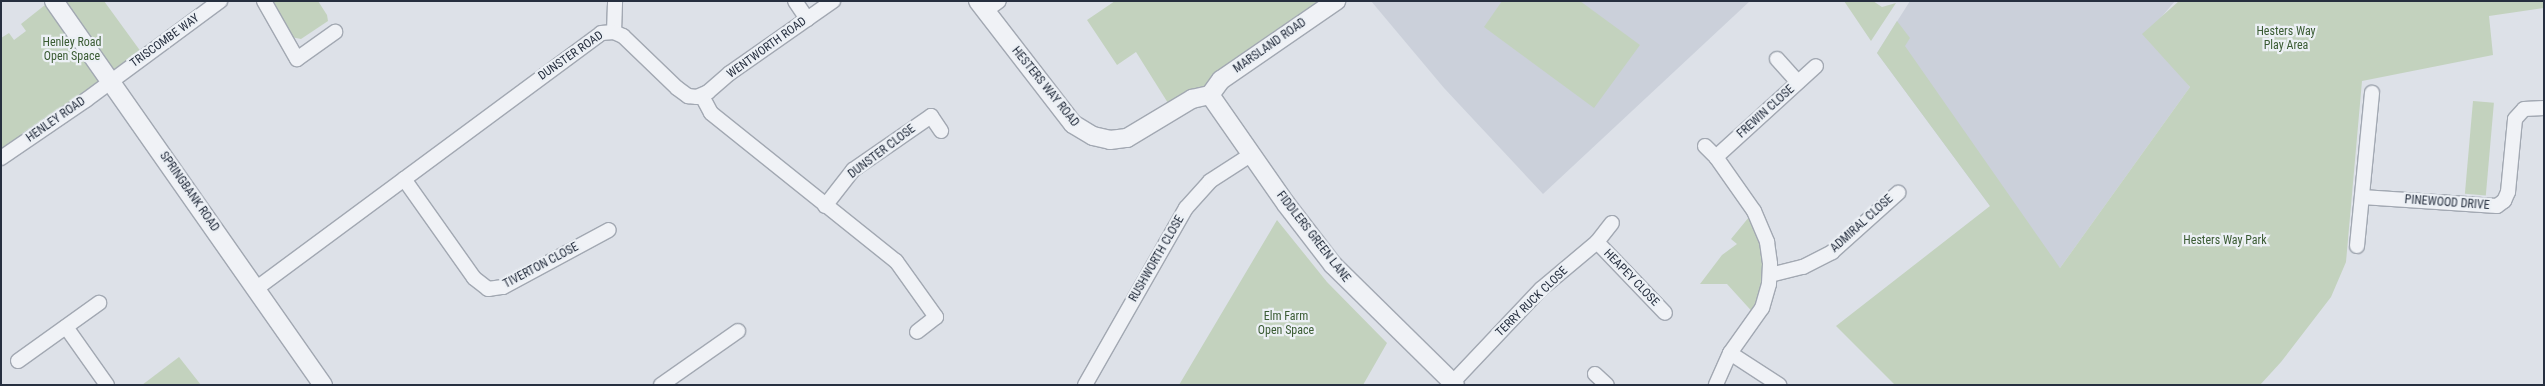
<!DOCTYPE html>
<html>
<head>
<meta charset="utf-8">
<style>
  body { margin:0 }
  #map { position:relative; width:2545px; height:386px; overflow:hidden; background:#dde1e8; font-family:"Roboto Condensed",sans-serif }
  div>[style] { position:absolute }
  .built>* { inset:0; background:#cbd0da }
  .green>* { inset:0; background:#c3d2be; transform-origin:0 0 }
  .roads { filter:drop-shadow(1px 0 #a2a8b2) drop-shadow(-1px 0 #a2a8b2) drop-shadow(0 1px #a2a8b2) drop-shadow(0 -1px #a2a8b2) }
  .minor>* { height:14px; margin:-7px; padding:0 7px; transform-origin:7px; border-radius:7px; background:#f0f2f6 }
  .tertiary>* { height:18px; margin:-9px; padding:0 9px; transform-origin:9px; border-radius:9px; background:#f0f2f6 }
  span { translate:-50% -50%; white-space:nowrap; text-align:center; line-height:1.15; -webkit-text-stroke:4.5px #ecf0f5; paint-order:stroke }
  .park-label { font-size:12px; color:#3a5b33 }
  .street-label { font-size:12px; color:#262f3f }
  .frame { position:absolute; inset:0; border:2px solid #262f3f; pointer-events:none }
</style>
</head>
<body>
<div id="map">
  <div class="built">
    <i style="clip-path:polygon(1371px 1px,1750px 1px,1543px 194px,1444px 88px)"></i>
    <i style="clip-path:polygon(1910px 1px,2175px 1px,2147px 34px,2190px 87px,2060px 268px,1990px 206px,1877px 53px)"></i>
  </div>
  <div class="green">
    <i style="clip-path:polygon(50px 1px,104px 1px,144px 56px,1px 158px,1px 38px,9px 33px,14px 40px,26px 31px,21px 24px)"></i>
    <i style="clip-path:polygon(272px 1px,318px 1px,327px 15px,328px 21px,301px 39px,291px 37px)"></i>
    <i style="clip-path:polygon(1115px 1px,1328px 1px,1173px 111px,1136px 52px,1117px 65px,1087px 20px)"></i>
    <i style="clip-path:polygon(1502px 1px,1580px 1px,1640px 45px,1594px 108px,1484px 27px)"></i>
    <i style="clip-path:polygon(1844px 1px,1873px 1px,1882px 7px,1896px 3px,1871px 41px)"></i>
    <i style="clip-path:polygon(2179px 1px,2544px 1px,2544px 8px,2489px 16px,2493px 55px,2362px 81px,2346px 262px,2331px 297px,2281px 362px,2260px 385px,1895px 385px,1836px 326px,1990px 206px,1877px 53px,1897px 21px,1910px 38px,1905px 46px,2060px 268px,2190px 87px,2142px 34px)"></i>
    <i style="left:2473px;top:101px;width:21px;height:93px;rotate:5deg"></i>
    <i style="clip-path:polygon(1754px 211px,1769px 253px,1757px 317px,1727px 284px,1700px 284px,1722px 255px,1737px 244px,1731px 239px)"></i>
    <i style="clip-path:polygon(1277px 220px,1327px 282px,1387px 343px,1363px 385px,1179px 385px)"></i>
    <i style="clip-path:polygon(179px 357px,201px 385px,142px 385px)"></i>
  </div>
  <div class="roads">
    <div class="minor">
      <i style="left:264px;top:1px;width:67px;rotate:60.4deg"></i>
      <i style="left:297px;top:59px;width:47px;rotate:-35.4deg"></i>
      <i style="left:795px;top:1px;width:22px;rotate:56deg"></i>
      <i style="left:985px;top:11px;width:17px;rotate:-36deg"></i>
      <i style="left:614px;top:32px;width:31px;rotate:-88deg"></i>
      <i style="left:1777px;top:59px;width:31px;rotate:48deg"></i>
      <i style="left:702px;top:96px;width:19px;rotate:62deg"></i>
      <i style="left:711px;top:113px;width:237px;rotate:38.7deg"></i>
      <i style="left:896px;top:261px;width:69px;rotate:54.5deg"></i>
      <i style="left:936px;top:317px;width:24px;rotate:142deg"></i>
      <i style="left:1705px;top:146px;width:16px;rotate:45deg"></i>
      <i style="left:1716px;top:157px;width:66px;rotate:54.9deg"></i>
      <i style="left:1754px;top:211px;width:34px;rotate:67deg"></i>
      <i style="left:1767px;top:242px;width:22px;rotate:82deg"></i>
      <i style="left:1770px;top:264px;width:20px;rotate:93deg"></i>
      <i style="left:1769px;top:284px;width:25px;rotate:106deg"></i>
      <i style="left:1762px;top:308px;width:55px;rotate:125.4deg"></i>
      <i style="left:1730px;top:353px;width:35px;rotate:114deg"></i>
      <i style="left:1716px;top:157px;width:135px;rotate:-42.3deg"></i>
      <i style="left:1px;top:158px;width:103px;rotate:-34.3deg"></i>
      <i style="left:86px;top:100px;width:167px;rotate:-36.5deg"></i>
      <i style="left:404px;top:179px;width:121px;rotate:54.7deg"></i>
      <i style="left:474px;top:278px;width:18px;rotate:38deg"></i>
      <i style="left:488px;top:289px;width:15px;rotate:-8deg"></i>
      <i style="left:503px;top:287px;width:120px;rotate:-28.3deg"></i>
      <i style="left:2362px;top:197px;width:135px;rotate:3.8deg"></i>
      <i style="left:2497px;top:206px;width:9px;rotate:-36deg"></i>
      <i style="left:2504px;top:201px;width:10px;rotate:-66deg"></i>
      <i style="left:2508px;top:192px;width:73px;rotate:-84.5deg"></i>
      <i style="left:2515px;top:119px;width:13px;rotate:-48deg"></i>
      <i style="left:2524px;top:109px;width:20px;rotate:-3deg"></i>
      <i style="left:825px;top:206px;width:46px;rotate:-52.1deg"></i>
      <i style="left:853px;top:170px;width:95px;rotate:-34.7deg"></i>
      <i style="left:931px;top:116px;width:18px;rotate:56deg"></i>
      <i style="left:1597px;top:242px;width:98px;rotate:46.2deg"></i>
      <i style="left:2357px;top:246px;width:154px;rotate:-84.4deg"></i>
      <i style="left:1770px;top:275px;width:34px;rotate:-14deg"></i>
      <i style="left:1803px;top:267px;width:33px;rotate:-27deg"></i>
      <i style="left:1832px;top:252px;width:89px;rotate:-41.8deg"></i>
      <i style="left:257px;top:288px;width:428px;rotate:-36.5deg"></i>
      <i style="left:601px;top:33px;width:13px;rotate:-4deg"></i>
      <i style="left:614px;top:32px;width:10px;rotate:24deg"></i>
      <i style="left:623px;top:36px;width:75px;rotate:43.9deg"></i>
      <i style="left:677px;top:88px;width:14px;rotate:36deg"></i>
      <i style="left:688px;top:96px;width:9px;rotate:6deg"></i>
      <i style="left:697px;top:97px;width:12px;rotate:-24deg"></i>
      <i style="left:708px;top:92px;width:29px;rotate:-41deg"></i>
      <i style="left:730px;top:73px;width:126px;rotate:-35deg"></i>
      <i style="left:66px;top:327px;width:71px;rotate:54.7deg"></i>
      <i style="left:1730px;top:353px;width:59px;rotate:33.1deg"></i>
      <i style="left:18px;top:361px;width:100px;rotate:-35.6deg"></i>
      <i style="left:1595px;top:374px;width:16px;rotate:43deg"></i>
      <i style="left:1453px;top:382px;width:128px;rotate:-46.6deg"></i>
      <i style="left:1541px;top:289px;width:73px;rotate:-40deg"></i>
      <i style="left:1597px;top:242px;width:24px;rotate:-52deg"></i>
      <i style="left:661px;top:385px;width:94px;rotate:-35deg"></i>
      <i style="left:1085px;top:385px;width:204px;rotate:-60.3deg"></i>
      <i style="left:1186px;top:208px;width:36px;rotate:-48deg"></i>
      <i style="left:1210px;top:181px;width:50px;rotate:-32.7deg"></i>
    </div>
    <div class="tertiary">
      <i style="left:54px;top:1px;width:469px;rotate:55deg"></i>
      <i style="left:978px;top:1px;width:155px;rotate:52.3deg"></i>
      <i style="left:1073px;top:124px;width:23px;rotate:31deg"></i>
      <i style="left:1093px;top:136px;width:17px;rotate:13deg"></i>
      <i style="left:1110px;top:140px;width:17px;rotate:-7deg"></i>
      <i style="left:1127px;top:138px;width:76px;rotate:-31deg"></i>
      <i style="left:1192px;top:99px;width:18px;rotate:-13deg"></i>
      <i style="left:1210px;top:95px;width:133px;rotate:55.1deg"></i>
      <i style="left:1286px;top:204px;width:77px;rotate:52.4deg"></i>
      <i style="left:1333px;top:265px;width:171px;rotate:44.5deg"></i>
      <i style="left:1210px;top:95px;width:19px;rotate:-54deg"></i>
      <i style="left:1221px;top:80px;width:140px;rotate:-34.5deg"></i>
    </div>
  </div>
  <div class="park-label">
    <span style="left:2286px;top:39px">Hesters Way<br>Play Area</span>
    <span style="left:72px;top:50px">Henley Road<br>Open Space</span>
    <span style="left:2225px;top:241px">Hesters Way Park</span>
    <span style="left:1286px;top:324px">Elm Farm<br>Open Space</span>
  </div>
  <div class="street-label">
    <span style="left:165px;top:41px;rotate:-36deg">TRISCOMBE WAY</span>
    <span style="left:1270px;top:46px;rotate:-35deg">MARSLAND ROAD</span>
    <span style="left:767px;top:48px;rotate:-36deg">WENTWORTH ROAD</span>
    <span style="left:571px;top:56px;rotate:-35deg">DUNSTER ROAD</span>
    <span style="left:1045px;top:87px;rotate:51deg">HESTERS WAY ROAD</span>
    <span style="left:1766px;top:112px;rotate:-42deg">FREWIN CLOSE</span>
    <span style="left:56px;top:120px;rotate:-35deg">HENLEY ROAD</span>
    <span style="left:882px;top:152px;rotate:-37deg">DUNSTER CLOSE</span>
    <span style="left:189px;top:192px;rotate:55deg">SPRINGBANK ROAD</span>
    <span style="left:2447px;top:203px;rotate:4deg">PINEWOOD DRIVE</span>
    <span style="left:1862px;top:224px;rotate:-42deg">ADMIRAL CLOSE</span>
    <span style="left:1313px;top:237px;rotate:52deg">FIDDLERS GREEN LANE</span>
    <span style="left:1157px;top:259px;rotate:-60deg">RUSHWORTH CLOSE</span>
    <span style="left:541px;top:266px;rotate:-28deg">TIVERTON CLOSE</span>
    <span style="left:1631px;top:278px;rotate:46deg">HEAPEY CLOSE</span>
    <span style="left:1532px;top:302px;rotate:-44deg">TERRY RUCK CLOSE</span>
  </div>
  <div class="frame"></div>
</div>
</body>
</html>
